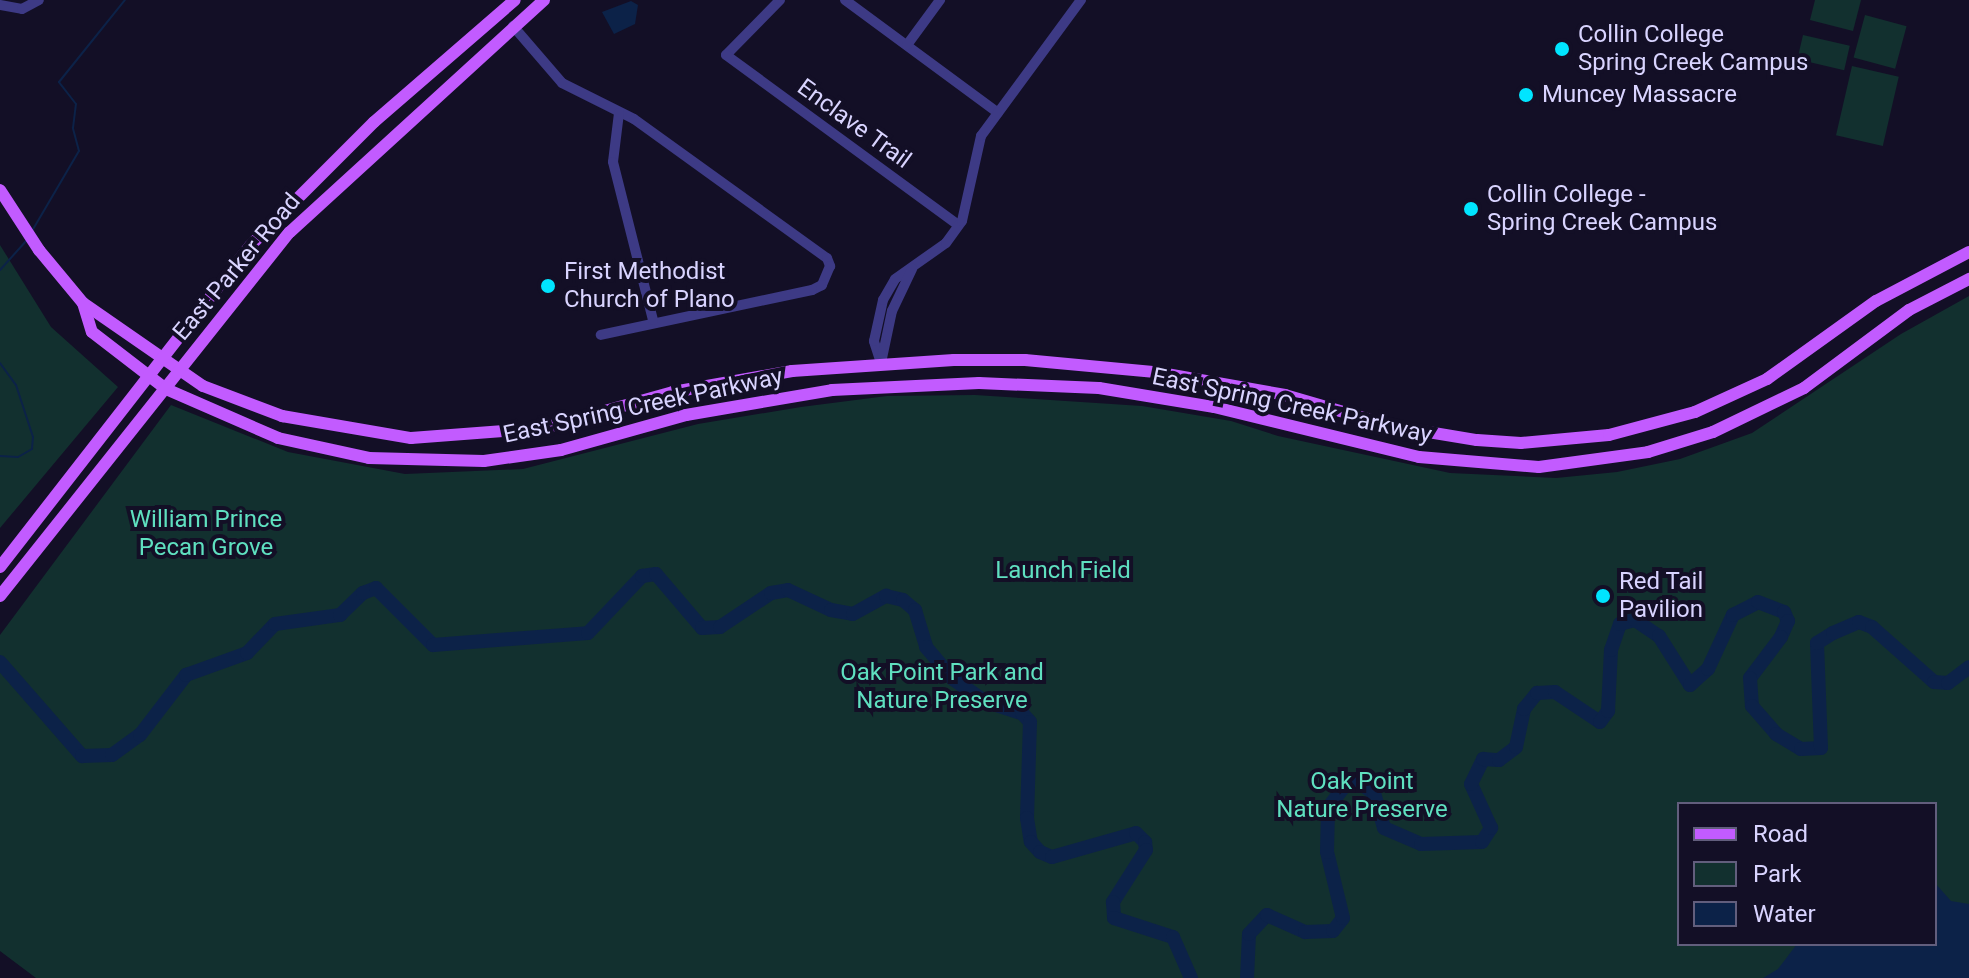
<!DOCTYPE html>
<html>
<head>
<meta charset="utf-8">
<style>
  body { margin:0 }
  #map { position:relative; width:1969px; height:978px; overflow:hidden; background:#130f26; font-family:Roboto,sans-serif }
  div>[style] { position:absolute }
  .green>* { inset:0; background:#12302f; transform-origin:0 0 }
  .water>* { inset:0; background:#0c2248 }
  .stream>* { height:2px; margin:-1px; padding:0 1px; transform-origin:1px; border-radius:1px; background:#0c2248 }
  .river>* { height:14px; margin:-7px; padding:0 7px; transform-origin:7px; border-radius:7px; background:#0c2248 }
  .minor>* { height:10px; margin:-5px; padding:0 5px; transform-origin:5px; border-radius:5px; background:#3d3a85 }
  .major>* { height:12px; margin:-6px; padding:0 6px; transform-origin:6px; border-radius:6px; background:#c25bff }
  .dots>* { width:22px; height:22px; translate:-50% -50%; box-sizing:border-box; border:4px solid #130f26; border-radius:50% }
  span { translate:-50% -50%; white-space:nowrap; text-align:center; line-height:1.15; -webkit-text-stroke:8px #130f26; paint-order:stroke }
  .poi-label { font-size:24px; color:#d9d4ff }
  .left { translate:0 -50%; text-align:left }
  .street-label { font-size:24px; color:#d9d4ff }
  .park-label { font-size:24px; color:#5fe0c0 }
  .legend { position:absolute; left:1677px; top:802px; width:260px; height:144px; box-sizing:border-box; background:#130f26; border:2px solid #625e7d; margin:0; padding:10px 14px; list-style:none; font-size:24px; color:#d9d4ff }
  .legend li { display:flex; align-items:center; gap:16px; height:40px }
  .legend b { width:40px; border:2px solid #625e7d }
</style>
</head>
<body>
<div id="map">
  <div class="green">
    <i style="clip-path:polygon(1815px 0,1861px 0,1853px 31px,1810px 20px)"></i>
    <i style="left:1865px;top:15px;width:43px;height:44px;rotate:15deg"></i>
    <i style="left:1803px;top:35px;width:48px;height:25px;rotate:13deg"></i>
    <i style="left:1852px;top:66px;width:48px;height:71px;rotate:13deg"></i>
    <i style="clip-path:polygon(0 245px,51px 327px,118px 387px,0 528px)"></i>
    <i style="clip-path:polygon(evenodd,1969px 296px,1969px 978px,36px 978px,0 951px,0 635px,171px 405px,288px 452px,405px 474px,523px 469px,698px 424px,801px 407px,887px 396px,975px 395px,1142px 406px,1231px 421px,1278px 436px,1450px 473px,1556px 478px,1617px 472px,1680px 459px,1752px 433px,1901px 334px,1969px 296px,1679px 804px,1935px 804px,1935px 944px,1679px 944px,1679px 804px)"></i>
  </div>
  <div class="water">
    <i style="clip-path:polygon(631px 1px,638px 5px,635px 24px,614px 34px,602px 12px)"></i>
    <i style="clip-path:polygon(1935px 883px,1951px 901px,1969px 904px,1969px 978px,1763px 978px,1778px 969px,1797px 944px,1935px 944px)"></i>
  </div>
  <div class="stream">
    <i style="left:32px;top:231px;width:93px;rotate:-59.6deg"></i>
    <i style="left:79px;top:151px;width:24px;rotate:-105deg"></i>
    <i style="left:73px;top:128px;width:24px;rotate:-83deg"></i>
    <i style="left:76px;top:104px;width:28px;rotate:-128deg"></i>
    <i style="left:59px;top:82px;width:105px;rotate:-51.2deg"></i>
    <i style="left:0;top:270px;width:40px;rotate:-48deg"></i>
    <i style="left:0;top:363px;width:27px;rotate:54deg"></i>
    <i style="left:16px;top:385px;width:55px;rotate:71.9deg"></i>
    <i style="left:33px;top:437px;width:12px;rotate:95deg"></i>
    <i style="left:32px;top:449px;width:16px;rotate:150deg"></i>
    <i style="left:18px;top:457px;width:18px;rotate:-177deg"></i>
  </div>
  <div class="river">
    <i style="left:0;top:662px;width:125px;rotate:48.9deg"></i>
    <i style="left:82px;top:756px;width:30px;rotate:-2deg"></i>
    <i style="left:112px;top:755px;width:34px;rotate:-36deg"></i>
    <i style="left:140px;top:735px;width:76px;rotate:-52.5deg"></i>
    <i style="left:186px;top:675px;width:65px;rotate:-19.8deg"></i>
    <i style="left:247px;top:653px;width:40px;rotate:-46deg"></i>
    <i style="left:275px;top:624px;width:66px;rotate:-7.9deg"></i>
    <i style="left:340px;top:615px;width:32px;rotate:-44deg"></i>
    <i style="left:363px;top:593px;width:14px;rotate:-21deg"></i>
    <i style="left:376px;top:588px;width:81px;rotate:45deg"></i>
    <i style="left:433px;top:645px;width:155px;rotate:-4.4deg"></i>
    <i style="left:588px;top:633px;width:79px;rotate:-46.5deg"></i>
    <i style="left:642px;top:576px;width:14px;rotate:-8deg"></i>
    <i style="left:656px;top:574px;width:71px;rotate:49.6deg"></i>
    <i style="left:702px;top:628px;width:18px;rotate:-3deg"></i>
    <i style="left:720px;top:627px;width:61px;rotate:-33.7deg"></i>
    <i style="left:771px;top:593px;width:17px;rotate:-10deg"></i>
    <i style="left:788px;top:590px;width:47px;rotate:24.9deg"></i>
    <i style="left:831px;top:610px;width:22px;rotate:10deg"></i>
    <i style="left:853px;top:614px;width:38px;rotate:-29deg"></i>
    <i style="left:886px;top:596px;width:17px;rotate:13deg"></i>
    <i style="left:903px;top:600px;width:16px;rotate:40deg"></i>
    <i style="left:915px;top:610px;width:39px;rotate:73deg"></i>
    <i style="left:926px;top:647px;width:42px;rotate:49.8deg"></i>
    <i style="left:953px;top:679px;width:38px;rotate:35deg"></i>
    <i style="left:984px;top:701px;width:40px;rotate:18deg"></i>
    <i style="left:1022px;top:713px;width:12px;rotate:48deg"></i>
    <i style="left:1030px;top:722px;width:96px;rotate:91.8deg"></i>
    <i style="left:1027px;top:818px;width:24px;rotate:81deg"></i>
    <i style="left:1031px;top:842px;width:13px;rotate:48deg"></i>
    <i style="left:1040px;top:852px;width:13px;rotate:23deg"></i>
    <i style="left:1052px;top:857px;width:87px;rotate:-15.9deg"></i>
    <i style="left:1136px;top:833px;width:13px;rotate:45deg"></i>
    <i style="left:1145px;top:842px;width:8px;rotate:83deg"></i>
    <i style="left:1146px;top:850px;width:62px;rotate:122.4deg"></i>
    <i style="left:1113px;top:902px;width:16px;rotate:86deg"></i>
    <i style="left:1114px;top:918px;width:62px;rotate:17.9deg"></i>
    <i style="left:1173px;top:937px;width:45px;rotate:66.3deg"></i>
    <i style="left:1247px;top:978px;width:44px;rotate:-87.4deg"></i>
    <i style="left:1249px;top:934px;width:26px;rotate:-47deg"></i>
    <i style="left:1267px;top:915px;width:42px;rotate:24.1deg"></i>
    <i style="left:1305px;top:932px;width:28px;rotate:-2deg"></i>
    <i style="left:1333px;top:931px;width:16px;rotate:-52deg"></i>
    <i style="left:1343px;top:918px;width:68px;rotate:-103.6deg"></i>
    <i style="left:1327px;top:852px;width:44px;rotate:-88.7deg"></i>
    <i style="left:1328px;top:808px;width:31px;rotate:-53deg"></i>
    <i style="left:1347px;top:783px;width:13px"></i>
    <i style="left:1360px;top:783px;width:17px;rotate:36deg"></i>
    <i style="left:1374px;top:793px;width:36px;rotate:74deg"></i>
    <i style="left:1384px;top:828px;width:40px;rotate:23.4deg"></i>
    <i style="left:1421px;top:844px;width:61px;rotate:-1.9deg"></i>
    <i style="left:1482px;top:842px;width:17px;rotate:-57deg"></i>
    <i style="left:1491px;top:828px;width:48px;rotate:-114.4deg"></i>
    <i style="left:1471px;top:784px;width:28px;rotate:-64deg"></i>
    <i style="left:1483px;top:759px;width:16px;rotate:4deg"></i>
    <i style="left:1499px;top:760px;width:21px;rotate:-37deg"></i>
    <i style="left:1516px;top:747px;width:39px;rotate:-78deg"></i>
    <i style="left:1524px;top:709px;width:21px;rotate:-51deg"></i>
    <i style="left:1537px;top:693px;width:18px;rotate:-3deg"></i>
    <i style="left:1555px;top:692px;width:54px;rotate:33.7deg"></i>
    <i style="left:1600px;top:722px;width:14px;rotate:-54deg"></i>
    <i style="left:1608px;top:711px;width:61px;rotate:-87.2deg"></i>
    <i style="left:1611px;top:650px;width:28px;rotate:-71deg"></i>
    <i style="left:1620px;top:624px;width:16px;rotate:-15deg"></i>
    <i style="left:1635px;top:620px;width:29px;rotate:34deg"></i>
    <i style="left:1659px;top:636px;width:58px;rotate:57.7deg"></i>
    <i style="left:1690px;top:685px;width:24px;rotate:-42deg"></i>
    <i style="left:1708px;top:669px;width:60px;rotate:-65.2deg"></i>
    <i style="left:1733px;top:615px;width:28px;rotate:-27deg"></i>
    <i style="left:1758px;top:602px;width:28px;rotate:21deg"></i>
    <i style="left:1784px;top:612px;width:10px;rotate:66deg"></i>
    <i style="left:1788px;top:621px;width:17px;rotate:114deg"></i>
    <i style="left:1781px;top:637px;width:51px;rotate:127.1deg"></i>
    <i style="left:1750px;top:678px;width:28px;rotate:86deg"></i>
    <i style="left:1752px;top:706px;width:37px;rotate:49deg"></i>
    <i style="left:1776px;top:734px;width:29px;rotate:31deg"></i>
    <i style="left:1801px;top:749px;width:20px;rotate:-3deg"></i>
    <i style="left:1821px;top:748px;width:105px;rotate:-92.2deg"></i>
    <i style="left:1817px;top:643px;width:19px;rotate:-32deg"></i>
    <i style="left:1833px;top:633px;width:28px;rotate:-23deg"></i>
    <i style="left:1859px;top:622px;width:14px;rotate:21deg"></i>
    <i style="left:1872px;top:627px;width:83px;rotate:41.6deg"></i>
    <i style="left:1934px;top:682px;width:14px;rotate:4deg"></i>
    <i style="left:1948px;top:683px;width:26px;rotate:-37deg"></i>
  </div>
  <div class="minor">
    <i style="left:780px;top:0;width:77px;rotate:134.5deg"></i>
    <i style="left:726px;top:55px;width:288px;rotate:36.2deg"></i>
    <i style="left:845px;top:0;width:190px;rotate:36.4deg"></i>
    <i style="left:0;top:5px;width:22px;rotate:10deg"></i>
    <i style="left:22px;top:9px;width:19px;rotate:-28deg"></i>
    <i style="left:513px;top:26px;width:75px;rotate:49.3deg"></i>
    <i style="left:562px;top:83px;width:80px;rotate:26.6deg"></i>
    <i style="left:634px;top:119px;width:238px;rotate:35.8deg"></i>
    <i style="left:827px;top:258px;width:9px;rotate:69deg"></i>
    <i style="left:830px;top:266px;width:21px;rotate:113deg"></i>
    <i style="left:822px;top:285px;width:11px;rotate:153deg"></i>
    <i style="left:812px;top:290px;width:216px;rotate:168deg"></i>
    <i style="left:907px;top:45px;width:56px;rotate:-53.7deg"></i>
    <i style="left:619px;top:113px;width:49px;rotate:97deg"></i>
    <i style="left:613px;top:162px;width:163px;rotate:75.8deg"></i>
    <i style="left:881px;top:363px;width:23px;rotate:-108deg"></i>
    <i style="left:874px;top:341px;width:42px;rotate:-77.6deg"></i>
    <i style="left:883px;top:300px;width:24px;rotate:-60deg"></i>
    <i style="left:895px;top:279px;width:62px;rotate:-35.2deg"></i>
    <i style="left:946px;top:243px;width:27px;rotate:-54deg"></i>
    <i style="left:962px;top:221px;width:87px;rotate:-77.4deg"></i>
    <i style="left:981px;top:136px;width:169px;rotate:-53.7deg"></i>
    <i style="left:881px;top:363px;width:53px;rotate:-78.1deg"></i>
    <i style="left:892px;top:311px;width:47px;rotate:-64.5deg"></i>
  </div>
  <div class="major">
    <i style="left:0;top:190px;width:72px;rotate:57deg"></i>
    <i style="left:39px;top:250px;width:69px;rotate:50.3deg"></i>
    <i style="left:83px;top:303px;width:146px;rotate:34.7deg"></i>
    <i style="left:203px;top:386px;width:85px;rotate:20.8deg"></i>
    <i style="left:282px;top:416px;width:131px;rotate:9.7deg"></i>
    <i style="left:411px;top:438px;width:133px;rotate:-4.3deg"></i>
    <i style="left:544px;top:428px;width:134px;rotate:-15.6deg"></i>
    <i style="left:673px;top:392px;width:121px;rotate:-10deg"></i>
    <i style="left:792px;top:371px;width:162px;rotate:-3.9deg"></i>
    <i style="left:954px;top:360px;width:71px"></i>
    <i style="left:1025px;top:360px;width:131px;rotate:5.3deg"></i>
    <i style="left:1155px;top:372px;width:132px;rotate:10deg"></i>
    <i style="left:1285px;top:395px;width:111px;rotate:16.2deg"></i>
    <i style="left:1392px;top:426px;width:86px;rotate:9.4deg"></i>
    <i style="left:1477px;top:440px;width:44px;rotate:3.9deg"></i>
    <i style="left:1521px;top:443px;width:88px;rotate:-5.2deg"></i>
    <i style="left:1609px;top:435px;width:89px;rotate:-15deg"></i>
    <i style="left:1695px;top:412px;width:79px;rotate:-24.6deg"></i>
    <i style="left:1767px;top:379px;width:134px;rotate:-35.6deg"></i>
    <i style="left:1876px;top:301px;width:105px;rotate:-27.8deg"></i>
    <i style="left:83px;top:303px;width:30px;rotate:73deg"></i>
    <i style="left:92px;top:332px;width:93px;rotate:37.6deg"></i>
    <i style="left:166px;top:389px;width:122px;rotate:23.6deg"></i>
    <i style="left:278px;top:438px;width:93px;rotate:12.4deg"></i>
    <i style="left:369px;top:458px;width:115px;rotate:1.5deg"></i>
    <i style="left:484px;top:461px;width:78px;rotate:-8.1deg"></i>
    <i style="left:561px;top:450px;width:130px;rotate:-15.6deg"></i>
    <i style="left:686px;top:415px;width:148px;rotate:-9.7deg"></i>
    <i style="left:832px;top:390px;width:147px;rotate:-2.7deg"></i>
    <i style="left:979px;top:383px;width:120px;rotate:2.4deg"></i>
    <i style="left:1099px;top:388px;width:117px;rotate:9.4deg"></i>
    <i style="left:1214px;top:407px;width:211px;rotate:13.7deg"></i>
    <i style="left:1419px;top:457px;width:120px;rotate:4.8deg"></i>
    <i style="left:1539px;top:467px;width:110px;rotate:-7.8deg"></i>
    <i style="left:1648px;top:452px;width:68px;rotate:-17.1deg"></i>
    <i style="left:1713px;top:432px;width:101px;rotate:-25.8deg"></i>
    <i style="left:1804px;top:388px;width:131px;rotate:-36.6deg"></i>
    <i style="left:1909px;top:310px;width:68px;rotate:-27.3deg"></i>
    <i style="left:0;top:567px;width:407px;rotate:-52.1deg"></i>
    <i style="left:250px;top:246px;width:175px;rotate:-45deg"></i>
    <i style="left:374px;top:122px;width:186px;rotate:-40.9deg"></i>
    <i style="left:0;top:596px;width:465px;rotate:-51.5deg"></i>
    <i style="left:290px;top:232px;width:344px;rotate:-42.4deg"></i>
  </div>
  <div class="dots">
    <i style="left:1562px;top:49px;background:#00e5ff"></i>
    <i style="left:1526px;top:95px;background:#00e5ff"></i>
    <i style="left:1471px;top:209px;background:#00e5ff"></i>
    <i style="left:548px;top:286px;background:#00e5ff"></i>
    <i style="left:1603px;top:596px;background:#00e5ff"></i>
  </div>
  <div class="poi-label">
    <span class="left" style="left:1578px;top:49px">Collin College<br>Spring Creek Campus</span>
    <span class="left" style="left:1542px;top:95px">Muncey Massacre</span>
    <span class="left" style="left:1487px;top:209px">Collin College -<br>Spring Creek Campus</span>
    <span class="left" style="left:564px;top:286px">First Methodist<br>Church of Plano</span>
    <span class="left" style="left:1619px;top:596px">Red Tail<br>Pavilion</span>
  </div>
  <div class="street-label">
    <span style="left:854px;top:124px;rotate:36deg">Enclave Trail</span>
    <span style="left:237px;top:267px;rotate:-50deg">East Parker Road</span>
    <span style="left:643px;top:406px;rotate:-12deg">East Spring Creek Parkway</span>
    <span style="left:1292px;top:406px;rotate:12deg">East Spring Creek Parkway</span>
  </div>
  <div class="park-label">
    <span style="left:206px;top:534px">William Prince<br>Pecan Grove</span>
    <span style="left:1063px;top:571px">Launch Field</span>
    <span style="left:942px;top:687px">Oak Point Park and<br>Nature Preserve</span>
    <span style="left:1362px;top:796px">Oak Point<br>Nature Preserve</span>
  </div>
  <ul class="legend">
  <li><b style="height:10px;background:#c25bff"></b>Road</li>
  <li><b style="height:22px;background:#12302f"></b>Park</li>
  <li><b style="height:22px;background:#0c2248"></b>Water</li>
  </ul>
</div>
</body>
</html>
